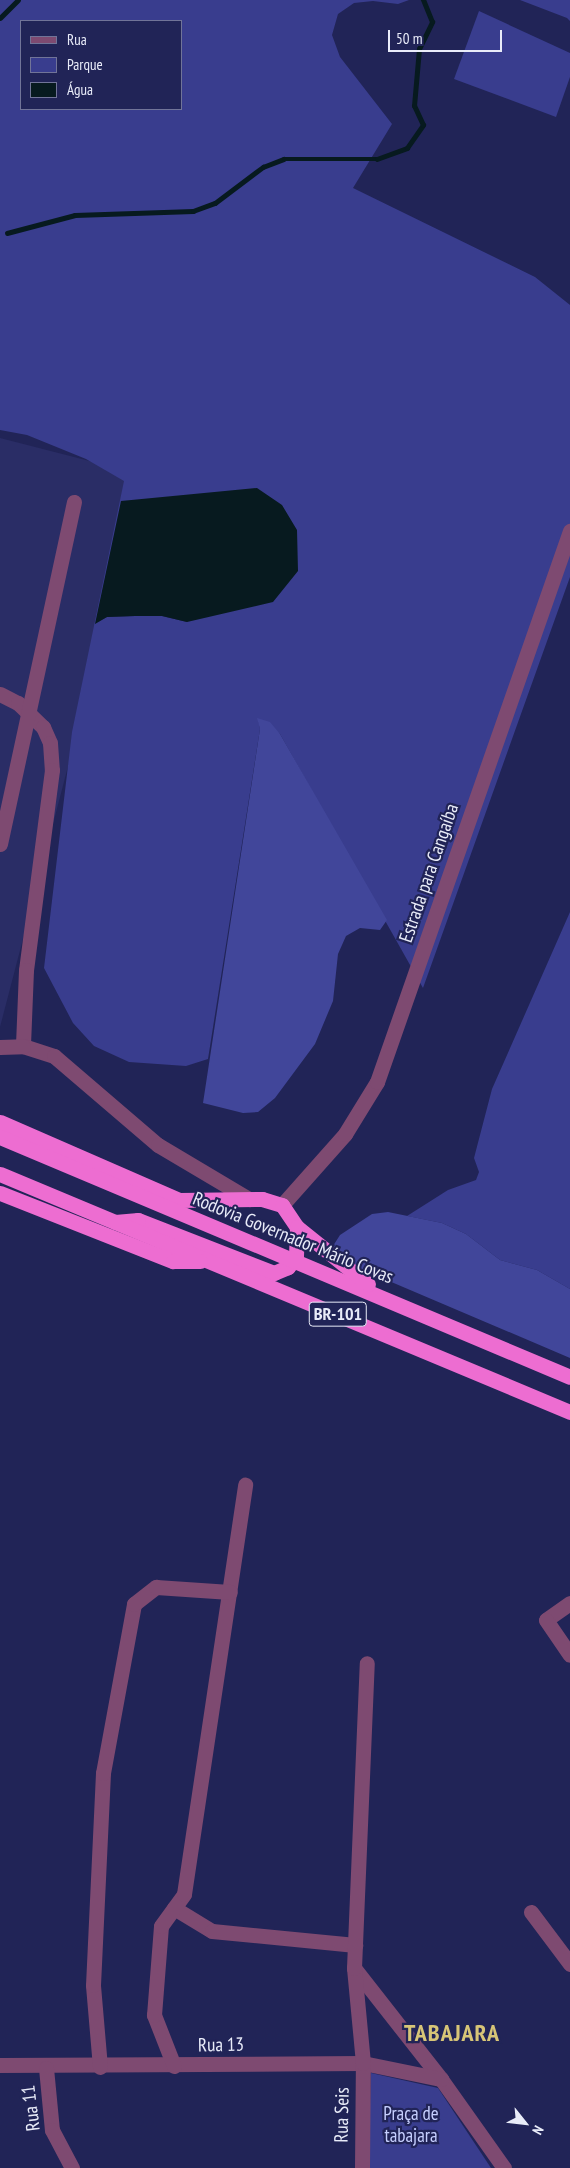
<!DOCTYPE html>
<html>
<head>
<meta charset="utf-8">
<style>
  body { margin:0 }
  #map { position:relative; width:570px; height:2168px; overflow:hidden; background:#212457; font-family:"PT Sans Narrow",sans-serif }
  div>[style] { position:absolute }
  .built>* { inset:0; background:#2a2d66 }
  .green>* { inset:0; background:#393d8e }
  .forest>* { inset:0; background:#41469a }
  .water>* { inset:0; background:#071a1f }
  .stream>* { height:4.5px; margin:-2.25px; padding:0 2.25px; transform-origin:2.25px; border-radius:2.25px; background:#071a1f }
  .minor>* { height:15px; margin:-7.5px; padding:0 7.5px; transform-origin:7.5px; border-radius:7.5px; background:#7e4a71 }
  .highway>* { height:15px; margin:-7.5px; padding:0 7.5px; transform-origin:7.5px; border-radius:7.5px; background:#ed6dd1 }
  span { translate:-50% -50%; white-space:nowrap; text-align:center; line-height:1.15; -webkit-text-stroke:4.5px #212457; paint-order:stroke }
  .shield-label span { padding:1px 4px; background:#212457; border:1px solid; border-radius:4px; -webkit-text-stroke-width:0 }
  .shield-label { font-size:18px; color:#e9ecf9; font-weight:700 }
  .street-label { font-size:19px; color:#e9ecf9 }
  .park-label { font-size:19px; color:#c6cffe }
  .district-label { font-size:24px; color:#d7c577; font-weight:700; letter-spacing:1px }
  .legend { position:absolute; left:20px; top:20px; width:162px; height:90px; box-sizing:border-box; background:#212457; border:1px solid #717498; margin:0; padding:6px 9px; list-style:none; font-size:15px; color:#e9ecf9 }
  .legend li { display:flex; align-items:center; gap:10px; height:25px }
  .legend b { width:25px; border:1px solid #717498 }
  .north { position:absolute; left:500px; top:2098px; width:50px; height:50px; -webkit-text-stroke:4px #212457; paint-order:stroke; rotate:119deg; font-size:14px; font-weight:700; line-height:20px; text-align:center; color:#e9ecf9 }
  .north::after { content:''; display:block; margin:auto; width:18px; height:22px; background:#e9ecf9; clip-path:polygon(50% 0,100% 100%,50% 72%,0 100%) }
  .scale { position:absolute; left:388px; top:30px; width:114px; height:22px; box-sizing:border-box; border:2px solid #e9ecf9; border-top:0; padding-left:6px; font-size:15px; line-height:18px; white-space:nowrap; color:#e9ecf9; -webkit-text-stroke:4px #212457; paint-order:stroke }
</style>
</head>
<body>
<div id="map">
  <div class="built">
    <i style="clip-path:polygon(0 438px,144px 475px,0 1027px)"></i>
  </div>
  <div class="green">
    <i style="clip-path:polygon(evenodd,0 0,409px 0,398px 4px,373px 1px,354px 3px,338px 14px,332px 35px,340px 57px,392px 124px,353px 188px,535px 277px,570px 305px,570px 577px,423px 988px,280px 734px,258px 719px,260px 729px,208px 1059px,186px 1066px,129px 1062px,94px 1046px,73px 1023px,44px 968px,72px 732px,124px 481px,86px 459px,27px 435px,0 430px,0 0,21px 21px,181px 21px,181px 109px,21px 109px,21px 21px,0 0,282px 505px,187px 622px,162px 616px,135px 616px,107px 617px,96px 623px,282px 505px)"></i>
    <i style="clip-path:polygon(520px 0,570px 0,570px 21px,567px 18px)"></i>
    <i style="clip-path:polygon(479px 11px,570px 53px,570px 77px,556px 117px,454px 79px)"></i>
    <i style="clip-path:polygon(570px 912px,570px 1289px,537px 1270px,500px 1260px,466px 1234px,442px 1223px,407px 1216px,448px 1190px,476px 1180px,479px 1172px,474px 1158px,492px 1089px)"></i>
    <i style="clip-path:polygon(371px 2073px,438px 2088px,491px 2168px,368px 2168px)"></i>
  </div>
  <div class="forest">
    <i style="clip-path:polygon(257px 718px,270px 722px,280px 734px,387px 920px,380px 930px,360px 928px,346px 936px,338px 954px,333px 1001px,315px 1044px,275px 1098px,258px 1112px,243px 1113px,203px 1103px,260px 729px)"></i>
    <i style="clip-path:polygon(388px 1212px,442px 1223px,466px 1234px,500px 1260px,537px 1270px,570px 1289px,570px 1358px,342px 1261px,333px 1246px,340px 1235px,372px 1214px)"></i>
  </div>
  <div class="water">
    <i style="clip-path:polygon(257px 488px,282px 505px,297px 530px,298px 571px,273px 602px,187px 622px,162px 616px,135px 616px,107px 617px,95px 624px,121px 501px)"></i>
  </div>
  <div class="stream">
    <i style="left:0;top:18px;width:25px;rotate:-45deg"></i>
    <i style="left:7px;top:233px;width:70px;rotate:-14.8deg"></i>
    <i style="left:75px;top:215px;width:118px;rotate:-1.9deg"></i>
    <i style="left:193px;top:211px;width:23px;rotate:-20deg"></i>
    <i style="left:215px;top:203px;width:60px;rotate:-36.9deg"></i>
    <i style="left:263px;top:167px;width:22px;rotate:-21deg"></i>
    <i style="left:284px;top:159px;width:93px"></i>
    <i style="left:377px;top:159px;width:32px;rotate:-20deg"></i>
    <i style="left:407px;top:148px;width:28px;rotate:-55deg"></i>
    <i style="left:423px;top:125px;width:21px;rotate:-115deg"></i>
    <i style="left:414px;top:106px;width:57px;rotate:-85deg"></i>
    <i style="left:419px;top:49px;width:30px;rotate:-64deg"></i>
    <i style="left:432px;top:22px;width:24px;rotate:-112deg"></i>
  </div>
  <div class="minor">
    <i style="left:0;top:694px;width:20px;rotate:27deg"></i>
    <i style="left:18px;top:703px;width:35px;rotate:44deg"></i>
    <i style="left:43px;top:727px;width:17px;rotate:66deg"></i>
    <i style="left:50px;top:743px;width:27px;rotate:86deg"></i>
    <i style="left:52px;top:770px;width:202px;rotate:97.4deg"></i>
    <i style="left:26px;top:970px;width:76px;rotate:92.3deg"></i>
    <i style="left:23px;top:1046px;width:33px;rotate:18deg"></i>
    <i style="left:54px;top:1056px;width:137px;rotate:40.6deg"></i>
    <i style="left:158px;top:1145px;width:106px;rotate:30.7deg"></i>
    <i style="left:0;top:844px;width:350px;rotate:-77.8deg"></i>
    <i style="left:0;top:1047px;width:23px;rotate:-2deg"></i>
    <i style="left:282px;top:1205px;width:95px;rotate:-48.4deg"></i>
    <i style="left:345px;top:1134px;width:61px;rotate:-58.4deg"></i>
    <i style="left:377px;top:1082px;width:584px;rotate:-70.7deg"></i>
    <i style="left:570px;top:1603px;width:29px;rotate:145deg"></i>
    <i style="left:546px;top:1620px;width:42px;rotate:55.6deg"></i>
    <i style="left:174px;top:1908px;width:44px;rotate:31.2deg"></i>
    <i style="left:212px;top:1931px;width:144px;rotate:5.6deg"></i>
    <i style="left:531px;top:1912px;width:65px;rotate:53.1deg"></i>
    <i style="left:354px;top:1968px;width:141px;rotate:51.9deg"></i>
    <i style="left:441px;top:2079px;width:109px;rotate:54.7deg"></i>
    <i style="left:0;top:2065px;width:363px;rotate:-0.3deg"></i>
    <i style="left:363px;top:2063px;width:80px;rotate:11.6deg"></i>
    <i style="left:174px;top:2066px;width:55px;rotate:-111.4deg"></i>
    <i style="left:154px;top:2015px;width:89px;rotate:-85.5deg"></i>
    <i style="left:161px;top:1926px;width:39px;rotate:-54deg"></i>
    <i style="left:184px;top:1894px;width:414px;rotate:-81.5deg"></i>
    <i style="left:100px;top:2067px;width:82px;rotate:-94.9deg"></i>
    <i style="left:93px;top:1985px;width:212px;rotate:-87.3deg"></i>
    <i style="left:103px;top:1773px;width:172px;rotate:-79.6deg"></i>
    <i style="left:134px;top:1604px;width:28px;rotate:-38deg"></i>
    <i style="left:156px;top:1587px;width:74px;rotate:3.9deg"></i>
    <i style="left:46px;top:2068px;width:62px;rotate:84.5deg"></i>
    <i style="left:52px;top:2130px;width:43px;rotate:62.2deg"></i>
    <i style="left:362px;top:2168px;width:105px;rotate:-89.5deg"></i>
    <i style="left:363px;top:2063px;width:95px;rotate:-95.4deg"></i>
    <i style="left:354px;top:1968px;width:305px;rotate:-87.6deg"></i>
  </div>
  <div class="highway">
    <i style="left:0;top:1122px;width:195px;rotate:23.5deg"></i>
    <i style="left:179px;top:1200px;width:83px;rotate:-0.7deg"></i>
    <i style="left:262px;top:1199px;width:21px;rotate:17deg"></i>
    <i style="left:282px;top:1205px;width:27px;rotate:56deg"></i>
    <i style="left:297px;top:1227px;width:29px;rotate:92deg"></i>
    <i style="left:296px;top:1256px;width:14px;rotate:126deg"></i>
    <i style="left:288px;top:1267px;width:15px;rotate:157deg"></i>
    <i style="left:274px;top:1273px;width:146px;rotate:-158.7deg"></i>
    <i style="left:138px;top:1220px;width:23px;rotate:175deg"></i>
    <i style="left:0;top:1137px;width:618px;rotate:22.83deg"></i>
    <i style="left:0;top:1174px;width:618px;rotate:22.66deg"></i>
    <i style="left:0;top:1193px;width:186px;rotate:21.5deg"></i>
    <i style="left:173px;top:1261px;width:27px"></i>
    <i style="left:297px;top:1227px;width:91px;rotate:38.8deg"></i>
  </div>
  <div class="shield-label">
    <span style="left:338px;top:1314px">BR-101</span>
  </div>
  <div class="street-label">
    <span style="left:429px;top:873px;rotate:-71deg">Estrada para Cangaíba</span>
    <span style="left:293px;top:1238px;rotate:22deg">Rodovia Governador Mário Covas</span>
    <span style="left:221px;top:2045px;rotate:-1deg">Rua 13</span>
    <span style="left:31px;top:2108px;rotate:-97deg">Rua 11</span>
    <span style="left:342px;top:2115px;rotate:-89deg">Rua Seis</span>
  </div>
  <div class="park-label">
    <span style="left:411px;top:2125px">Praça de<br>tabajara</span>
  </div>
  <div class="district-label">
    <span style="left:452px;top:2033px">TABAJARA</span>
  </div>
  <ul class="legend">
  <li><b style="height:6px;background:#7e4a71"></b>Rua</li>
  <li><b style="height:14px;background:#393d8e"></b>Parque</li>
  <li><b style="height:14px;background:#071a1f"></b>Água</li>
  </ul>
  <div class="north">N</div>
  <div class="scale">50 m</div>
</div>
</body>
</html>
